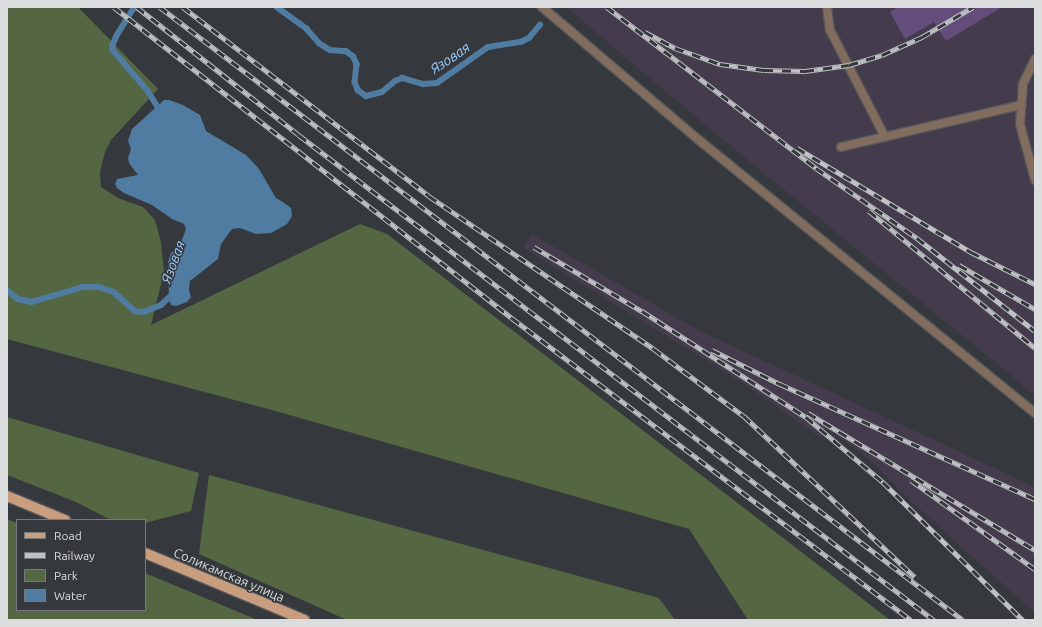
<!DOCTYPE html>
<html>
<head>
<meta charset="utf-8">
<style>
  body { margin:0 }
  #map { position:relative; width:1042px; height:627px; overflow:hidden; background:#35383c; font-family:Ubuntu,sans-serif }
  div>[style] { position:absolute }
  .industrial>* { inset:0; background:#443b4c }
  .green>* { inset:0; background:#546742 }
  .water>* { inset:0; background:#507ca2 }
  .stream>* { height:5.5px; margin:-2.75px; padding:0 2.75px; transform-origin:2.75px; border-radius:2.75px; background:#507ca2 }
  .building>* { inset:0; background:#654d7b }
  .roads { filter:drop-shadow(1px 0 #535659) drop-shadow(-1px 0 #535659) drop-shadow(0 1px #535659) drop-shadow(0 -1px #535659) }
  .service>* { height:8px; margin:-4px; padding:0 4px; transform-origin:4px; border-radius:4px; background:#816c5d }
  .minor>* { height:8px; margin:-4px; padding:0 4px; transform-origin:4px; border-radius:4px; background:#816c5d }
  .primary>* { height:10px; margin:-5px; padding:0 5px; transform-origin:5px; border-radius:5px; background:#c89e7f }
  .rail>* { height:4.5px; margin-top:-2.25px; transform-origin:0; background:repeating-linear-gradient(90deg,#35383c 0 9px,#bec1c3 0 18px); box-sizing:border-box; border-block:1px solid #bec1c3 }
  span { translate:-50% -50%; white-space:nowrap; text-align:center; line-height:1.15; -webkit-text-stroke:3px #35383c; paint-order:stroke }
  .street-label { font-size:13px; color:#dbdddf }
  .water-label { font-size:14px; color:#99cdfc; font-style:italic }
  .frame { position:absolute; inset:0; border:8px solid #dbdddf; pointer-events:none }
  .legend { position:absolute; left:16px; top:519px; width:130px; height:92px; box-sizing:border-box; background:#35383c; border:1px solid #777a7d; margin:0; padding:5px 7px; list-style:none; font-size:12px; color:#dbdddf }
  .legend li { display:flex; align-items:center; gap:8px; height:20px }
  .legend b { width:20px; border:1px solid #777a7d }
</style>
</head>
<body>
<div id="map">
  <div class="industrial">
    <i style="clip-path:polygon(566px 7px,1035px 7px,1035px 395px,711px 130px)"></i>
    <i style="clip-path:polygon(532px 234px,700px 331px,1035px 487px,1035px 613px,916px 506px,872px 462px,850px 445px,827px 429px,821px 438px,743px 383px,523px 248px)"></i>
  </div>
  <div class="green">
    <i style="clip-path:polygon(7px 7px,78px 7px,158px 89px,111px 140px,105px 152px,100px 172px,101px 187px,118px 198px,143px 207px,155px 220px,161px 242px,164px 272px,151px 325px,360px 224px,387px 234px,890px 620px,748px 620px,689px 529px,279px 412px,7px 339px)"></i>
    <i style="clip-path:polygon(7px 417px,199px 473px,191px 511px,145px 523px,145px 520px,111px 520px,76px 502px,7px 475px)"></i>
    <i style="clip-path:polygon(209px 475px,659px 598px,675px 620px,347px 620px,199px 554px)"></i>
    <i style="clip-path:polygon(7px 519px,17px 523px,17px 610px,145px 610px,145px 573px,258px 620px,7px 620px)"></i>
  </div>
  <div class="water">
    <i style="clip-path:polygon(164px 100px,169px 100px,183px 105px,200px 115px,206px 131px,246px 155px,259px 169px,276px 198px,283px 202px,291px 208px,292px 216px,287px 224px,271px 233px,256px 234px,240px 228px,232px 229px,221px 244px,218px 259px,190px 281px,189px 290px,191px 297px,187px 302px,176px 306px,171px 305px,169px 299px,168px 262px,171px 253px,178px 248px,182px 240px,186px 229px,184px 224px,172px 219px,152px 205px,124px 193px,117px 188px,115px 184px,117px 179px,138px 175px,129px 163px,128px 158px,131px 149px,128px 141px,132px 129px)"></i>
  </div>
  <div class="stream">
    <i style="left:135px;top:7px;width:34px;rotate:122deg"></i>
    <i style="left:117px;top:36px;width:10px;rotate:114deg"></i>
    <i style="left:113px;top:45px;width:5px;rotate:90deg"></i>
    <i style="left:113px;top:50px;width:54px;rotate:49.5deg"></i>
    <i style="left:148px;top:91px;width:25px;rotate:58deg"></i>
    <i style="left:277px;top:7px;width:37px;rotate:36deg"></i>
    <i style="left:307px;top:29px;width:18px;rotate:49deg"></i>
    <i style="left:319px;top:43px;width:13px;rotate:32deg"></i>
    <i style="left:330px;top:50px;width:16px;rotate:4deg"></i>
    <i style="left:346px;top:51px;width:9px;rotate:36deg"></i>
    <i style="left:353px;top:56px;width:9px;rotate:63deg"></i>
    <i style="left:357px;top:64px;width:18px;rotate:96deg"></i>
    <i style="left:355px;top:82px;width:9px;rotate:69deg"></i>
    <i style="left:358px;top:90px;width:10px;rotate:37deg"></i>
    <i style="left:366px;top:96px;width:16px;rotate:-14deg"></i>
    <i style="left:382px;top:92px;width:17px;rotate:-40deg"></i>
    <i style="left:395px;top:81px;width:8px;rotate:-23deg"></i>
    <i style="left:402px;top:78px;width:22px;rotate:16deg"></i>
    <i style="left:423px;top:84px;width:14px;rotate:-4deg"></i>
    <i style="left:437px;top:83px;width:62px;rotate:-35.2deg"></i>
    <i style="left:488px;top:47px;width:33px;rotate:-9deg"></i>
    <i style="left:521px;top:42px;width:9px;rotate:-27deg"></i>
    <i style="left:529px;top:38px;width:17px;rotate:-50deg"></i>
    <i style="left:7px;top:290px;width:14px;rotate:39deg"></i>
    <i style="left:18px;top:299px;width:14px;rotate:12deg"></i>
    <i style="left:32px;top:302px;width:53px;rotate:-16.4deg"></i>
    <i style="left:83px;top:287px;width:17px"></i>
    <i style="left:100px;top:287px;width:15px;rotate:20deg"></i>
    <i style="left:114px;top:292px;width:28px;rotate:42deg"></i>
    <i style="left:135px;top:311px;width:9px;rotate:6deg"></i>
    <i style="left:144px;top:312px;width:18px;rotate:-22deg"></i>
    <i style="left:161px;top:305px;width:18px;rotate:-43deg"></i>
  </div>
  <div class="building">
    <i style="clip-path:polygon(898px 7px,1002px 7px,946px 41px,934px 22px,905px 39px,890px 12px)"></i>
  </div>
  <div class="roads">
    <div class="service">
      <i style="left:827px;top:7px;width:23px;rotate:83deg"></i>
      <i style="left:830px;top:30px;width:120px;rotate:62.8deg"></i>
      <i style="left:1035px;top:59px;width:28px;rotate:116deg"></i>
      <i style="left:1023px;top:84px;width:40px;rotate:94.3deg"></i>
      <i style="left:1020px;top:124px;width:58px;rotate:75deg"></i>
      <i style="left:841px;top:147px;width:185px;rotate:-13.1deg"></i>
    </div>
    <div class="minor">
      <i style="left:542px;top:7px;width:207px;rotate:40.3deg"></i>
      <i style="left:700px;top:141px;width:432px;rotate:39.1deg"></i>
    </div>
    <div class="primary">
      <i style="left:7px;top:496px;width:63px;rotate:22.5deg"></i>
      <i style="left:145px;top:553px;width:173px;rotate:22.8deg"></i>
    </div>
  </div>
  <div class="rail">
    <i style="left:114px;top:7px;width:505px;rotate:38deg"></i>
    <i style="left:512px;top:318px;width:500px;rotate:37.12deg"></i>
    <i style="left:137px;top:7px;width:206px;rotate:38.3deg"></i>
    <i style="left:299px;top:135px;width:799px;rotate:37.37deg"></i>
    <i style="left:160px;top:7px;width:1010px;rotate:37.36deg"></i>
    <i style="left:183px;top:7px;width:310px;rotate:37.5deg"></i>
    <i style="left:429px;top:196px;width:272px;rotate:34.2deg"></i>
    <i style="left:654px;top:349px;width:112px;rotate:36.7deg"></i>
    <i style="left:744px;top:416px;width:235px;rotate:43.3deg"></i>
    <i style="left:607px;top:7px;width:264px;rotate:37.6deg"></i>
    <i style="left:816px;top:168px;width:123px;rotate:34.7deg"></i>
    <i style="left:917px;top:238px;width:150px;rotate:38.2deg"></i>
    <i style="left:645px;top:32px;width:34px;rotate:28deg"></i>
    <i style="left:675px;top:48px;width:48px;rotate:19.6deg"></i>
    <i style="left:720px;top:64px;width:44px;rotate:7.8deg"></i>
    <i style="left:764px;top:70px;width:41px;rotate:1.4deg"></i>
    <i style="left:805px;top:71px;width:44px;rotate:-7.8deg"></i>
    <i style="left:849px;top:65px;width:34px;rotate:-17deg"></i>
    <i style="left:882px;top:55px;width:44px;rotate:-24.2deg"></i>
    <i style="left:922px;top:37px;width:59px;rotate:-30.5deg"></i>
    <i style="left:797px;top:148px;width:203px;rotate:30.9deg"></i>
    <i style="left:971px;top:252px;width:72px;rotate:26.6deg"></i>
    <i style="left:869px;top:211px;width:215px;rotate:39.5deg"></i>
    <i style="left:534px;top:247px;width:126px;rotate:30.7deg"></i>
    <i style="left:642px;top:311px;width:195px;rotate:32.9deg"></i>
    <i style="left:806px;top:417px;width:101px;rotate:40.2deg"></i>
    <i style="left:883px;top:482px;width:197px;rotate:44.6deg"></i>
    <i style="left:959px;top:265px;width:88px;rotate:30.1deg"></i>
    <i style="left:712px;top:350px;width:76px;rotate:26.6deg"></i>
    <i style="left:780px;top:384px;width:280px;rotate:24.3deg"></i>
    <i style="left:808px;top:413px;width:265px;rotate:31.1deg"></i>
    <i style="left:911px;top:480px;width:153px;rotate:35.7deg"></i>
  </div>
  <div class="street-label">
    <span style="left:229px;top:575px;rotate:23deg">Соликамская улица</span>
  </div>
  <div class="water-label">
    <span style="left:450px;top:58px;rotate:-34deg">Язовая</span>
    <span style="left:173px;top:262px;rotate:-70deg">Язовая</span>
  </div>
  <div class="frame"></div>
  <ul class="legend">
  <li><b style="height:5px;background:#c89e7f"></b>Road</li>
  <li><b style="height:5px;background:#bec1c3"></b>Railway</li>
  <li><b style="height:11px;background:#546742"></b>Park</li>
  <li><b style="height:11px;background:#507ca2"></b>Water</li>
  </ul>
</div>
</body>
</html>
